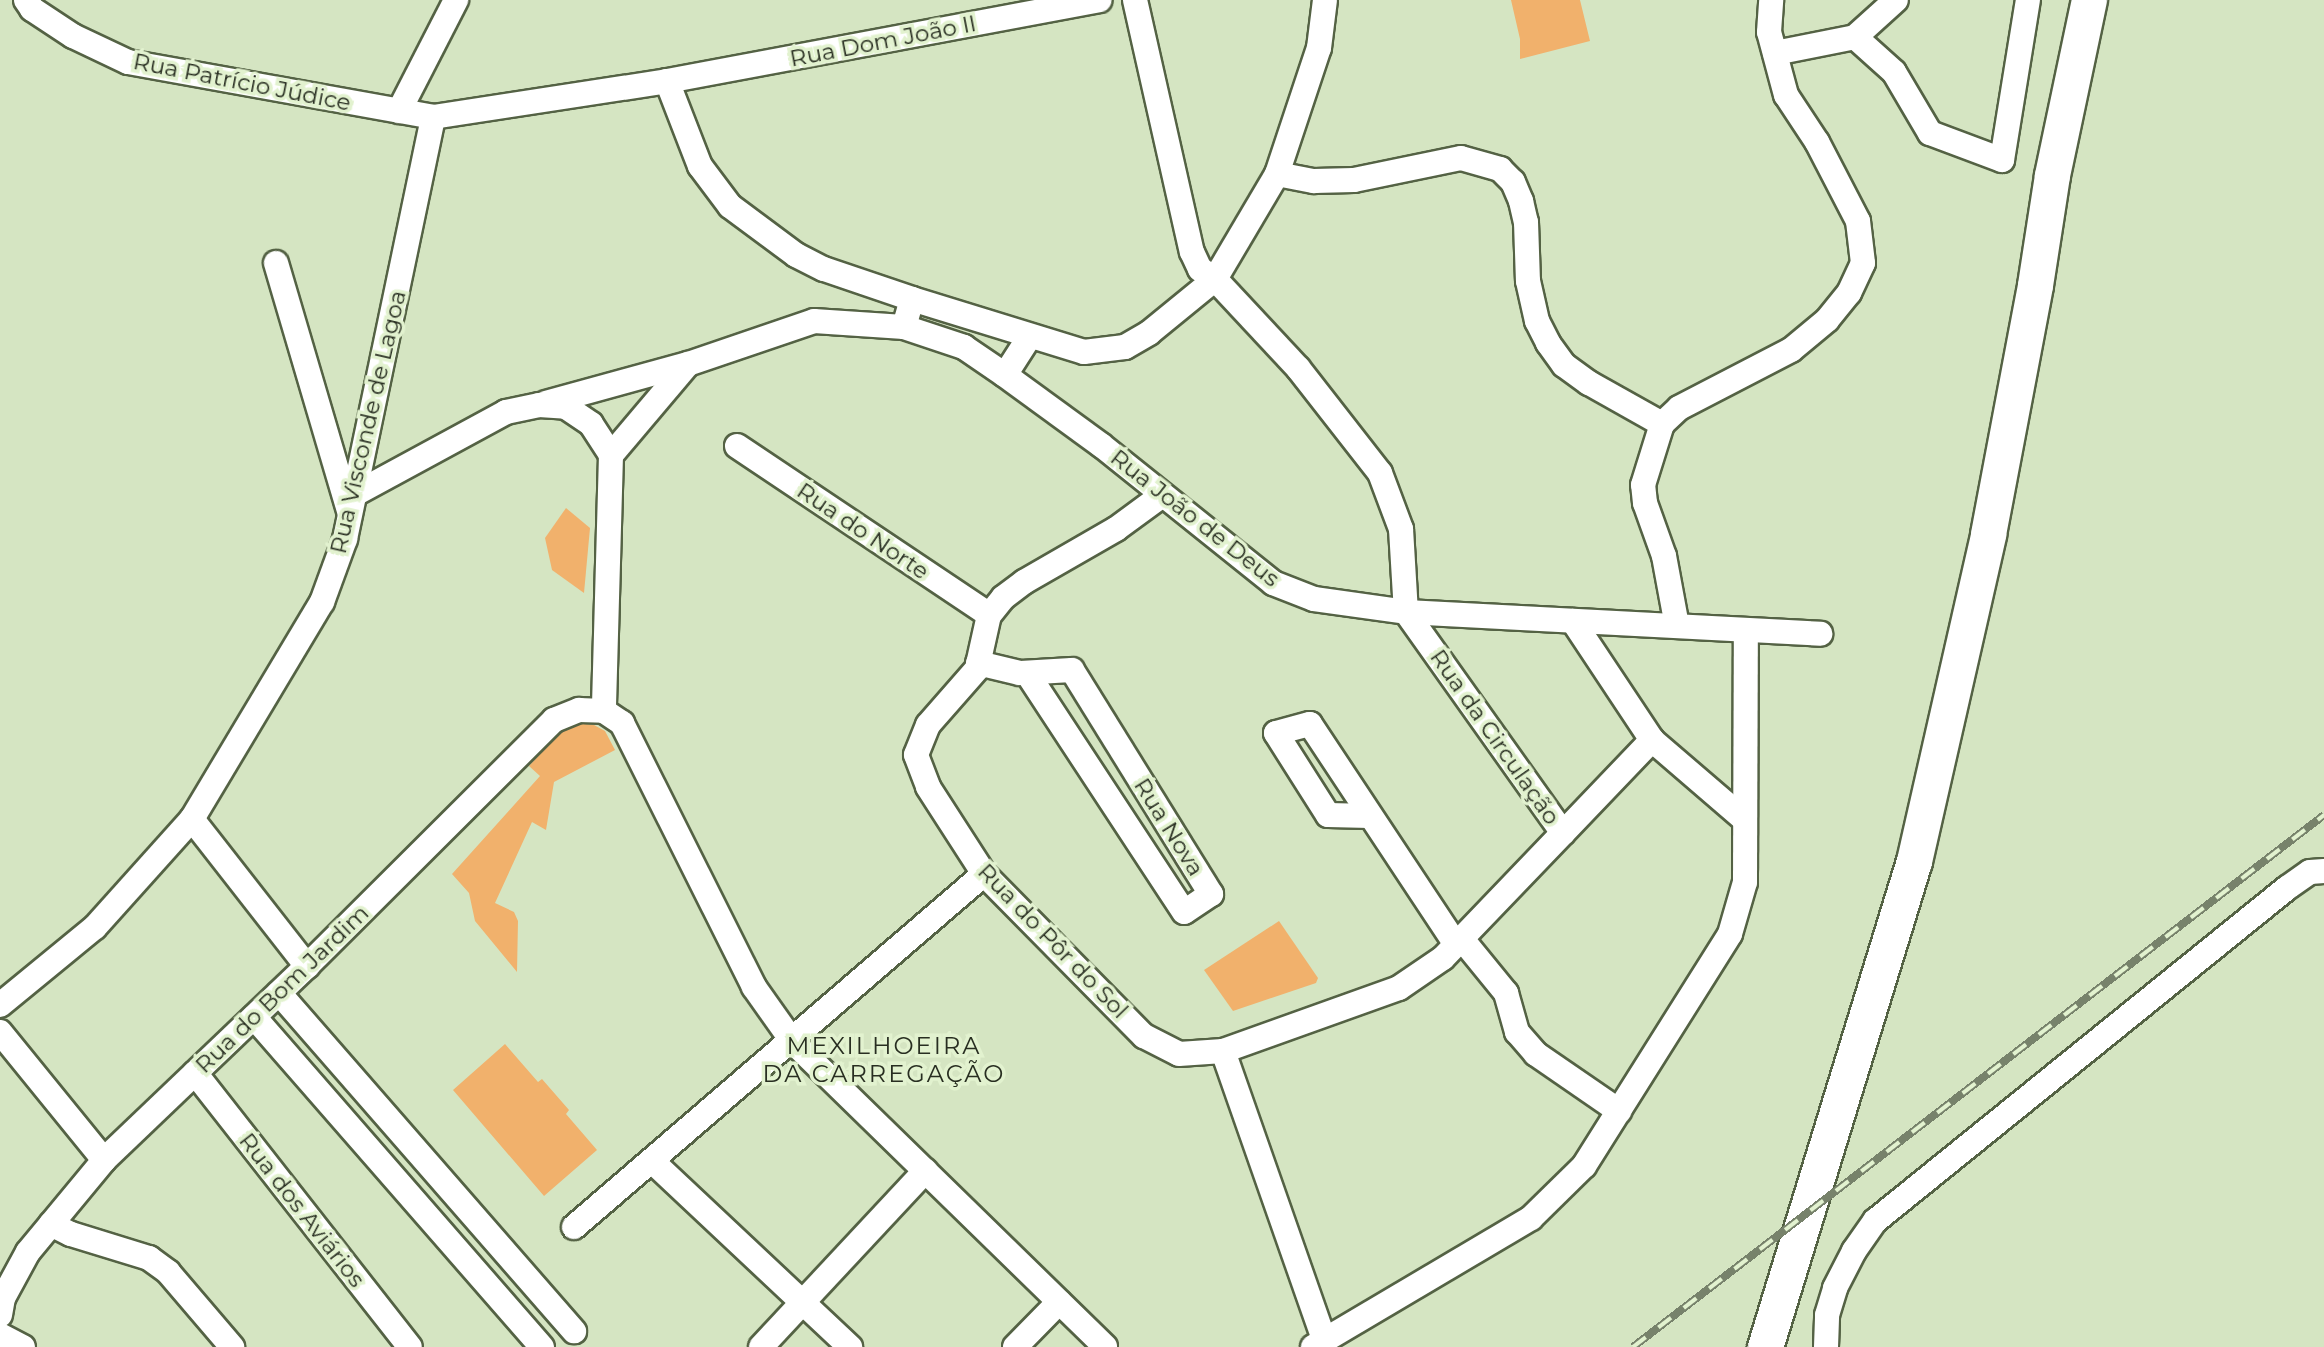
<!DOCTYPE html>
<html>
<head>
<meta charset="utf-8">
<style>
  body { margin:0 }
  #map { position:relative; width:2324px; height:1347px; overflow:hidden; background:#d5e5c2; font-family:Montserrat,sans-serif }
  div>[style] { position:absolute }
  .green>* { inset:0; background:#f1b16c }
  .roads { filter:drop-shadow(2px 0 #546244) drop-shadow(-2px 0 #546244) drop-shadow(0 2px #546244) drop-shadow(0 -2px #546244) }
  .minor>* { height:24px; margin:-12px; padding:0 12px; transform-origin:12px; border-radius:12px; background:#fff }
  .secondary>* { height:35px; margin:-17.5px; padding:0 17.5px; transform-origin:17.5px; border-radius:17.5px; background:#fff }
  .rail>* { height:8px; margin-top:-4px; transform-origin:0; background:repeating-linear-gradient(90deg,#e2f2cf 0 16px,#77826b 0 32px); box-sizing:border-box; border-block:2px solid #77826b }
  span { translate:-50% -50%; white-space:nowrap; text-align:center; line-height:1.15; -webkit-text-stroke:7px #e2f2cf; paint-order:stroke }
  .street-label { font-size:23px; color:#282e21 }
  .neighbourhood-label { font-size:24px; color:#282e21; letter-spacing:2px }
</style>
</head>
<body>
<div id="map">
  <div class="green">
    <i style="clip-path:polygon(1511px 0,1580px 0,1590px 41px,1520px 59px,1520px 39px)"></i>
    <i style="clip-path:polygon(566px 508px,590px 528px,584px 593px,552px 570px,545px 538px)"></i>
    <i style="clip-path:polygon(578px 723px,594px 725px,605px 731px,615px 750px,554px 782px,546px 830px,532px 822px,495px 903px,514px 912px,518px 921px,517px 972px,475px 921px,469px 893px,452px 874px,540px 776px,529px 766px,560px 732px)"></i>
    <i style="clip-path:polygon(1279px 921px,1318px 978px,1316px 983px,1233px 1011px,1204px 970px)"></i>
    <i style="clip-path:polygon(505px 1044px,538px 1082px,542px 1079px,569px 1110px,566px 1114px,597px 1150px,544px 1196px,453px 1090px)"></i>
  </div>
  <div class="roads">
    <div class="minor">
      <i style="left:26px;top:0;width:11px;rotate:56deg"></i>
      <i style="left:32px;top:9px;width:49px;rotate:33.4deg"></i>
      <i style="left:73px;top:36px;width:61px;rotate:25.3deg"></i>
      <i style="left:128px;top:62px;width:310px;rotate:10.2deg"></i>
      <i style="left:433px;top:117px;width:237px;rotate:-8.7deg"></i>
      <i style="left:667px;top:81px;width:440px;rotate:-10.6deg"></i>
      <i style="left:1135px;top:0;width:258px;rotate:77.3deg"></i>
      <i style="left:1192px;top:252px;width:19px;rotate:65deg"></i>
      <i style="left:1200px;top:269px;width:18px;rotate:34deg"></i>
      <i style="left:1215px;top:279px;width:122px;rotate:47deg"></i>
      <i style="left:1298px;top:368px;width:133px;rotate:52deg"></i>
      <i style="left:1380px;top:473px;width:60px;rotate:69.4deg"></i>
      <i style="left:1401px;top:529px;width:83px;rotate:86.6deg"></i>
      <i style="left:1855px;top:37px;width:52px;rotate:41.9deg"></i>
      <i style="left:1894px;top:72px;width:71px;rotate:59.5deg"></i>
      <i style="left:1930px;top:133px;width:77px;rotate:20.6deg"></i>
      <i style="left:2002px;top:160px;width:162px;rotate:-80.8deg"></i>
      <i style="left:1775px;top:53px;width:82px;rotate:-11.3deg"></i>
      <i style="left:1855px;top:37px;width:55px;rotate:-42.1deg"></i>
      <i style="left:667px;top:81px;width:91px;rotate:68.8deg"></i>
      <i style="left:700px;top:166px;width:50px;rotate:53.1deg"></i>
      <i style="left:730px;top:206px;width:82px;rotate:36.6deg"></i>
      <i style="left:796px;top:255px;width:31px;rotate:27deg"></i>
      <i style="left:824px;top:269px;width:93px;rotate:18.8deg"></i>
      <i style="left:399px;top:111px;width:125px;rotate:-62.8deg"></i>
      <i style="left:1277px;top:174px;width:38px;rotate:11deg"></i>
      <i style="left:1314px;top:181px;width:40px;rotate:-1.4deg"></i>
      <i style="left:1354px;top:180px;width:109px;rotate:-11.6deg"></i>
      <i style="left:1461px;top:158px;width:41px;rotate:15.8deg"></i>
      <i style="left:1500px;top:169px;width:18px;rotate:45deg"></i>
      <i style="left:1513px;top:182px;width:21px;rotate:67deg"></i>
      <i style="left:1521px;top:201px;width:22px;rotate:77deg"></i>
      <i style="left:1526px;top:222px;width:59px;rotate:88.1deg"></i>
      <i style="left:1528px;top:281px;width:41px;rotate:77.3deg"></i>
      <i style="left:1537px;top:321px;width:25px;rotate:63deg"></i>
      <i style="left:1548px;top:343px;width:27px;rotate:54deg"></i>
      <i style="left:1564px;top:365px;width:31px;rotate:36deg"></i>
      <i style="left:1589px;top:383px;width:84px;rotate:29.3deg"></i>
      <i style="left:276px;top:263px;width:259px;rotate:73.6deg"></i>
      <i style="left:1030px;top:336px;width:46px;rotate:122.7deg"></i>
      <i style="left:1005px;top:375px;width:50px;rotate:-145.7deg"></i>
      <i style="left:964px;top:347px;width:63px;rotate:-161.6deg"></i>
      <i style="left:904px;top:327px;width:29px;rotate:-74deg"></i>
      <i style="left:912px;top:299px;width:180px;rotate:17.1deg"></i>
      <i style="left:1084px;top:352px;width:41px;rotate:-7deg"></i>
      <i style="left:1125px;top:347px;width:28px;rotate:-30deg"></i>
      <i style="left:1149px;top:333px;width:85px;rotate:-39.3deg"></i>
      <i style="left:1215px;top:279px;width:122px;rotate:-59.4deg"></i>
      <i style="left:1277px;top:174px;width:133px;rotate:-71.6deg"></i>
      <i style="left:1319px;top:48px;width:48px;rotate:-82.9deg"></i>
      <i style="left:1005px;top:375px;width:119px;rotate:36.1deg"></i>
      <i style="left:1101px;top:445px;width:221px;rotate:38.7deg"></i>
      <i style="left:1273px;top:583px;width:44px;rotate:21.3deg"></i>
      <i style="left:1314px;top:599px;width:93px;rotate:8deg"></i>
      <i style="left:1406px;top:612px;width:415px;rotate:3deg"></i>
      <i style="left:546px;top:403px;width:147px;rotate:-15.4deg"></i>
      <i style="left:688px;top:364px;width:133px;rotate:-18.8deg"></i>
      <i style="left:814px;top:321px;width:90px;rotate:3.8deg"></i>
      <i style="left:737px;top:446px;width:303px;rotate:33.8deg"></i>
      <i style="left:611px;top:455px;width:119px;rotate:-49.8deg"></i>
      <i style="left:355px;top:494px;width:172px;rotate:-28.5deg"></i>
      <i style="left:506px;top:412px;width:34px;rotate:-12deg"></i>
      <i style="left:539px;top:405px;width:27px;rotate:4deg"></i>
      <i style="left:566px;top:407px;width:30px;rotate:34deg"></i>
      <i style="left:591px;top:424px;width:37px;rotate:57deg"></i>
      <i style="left:611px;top:455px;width:256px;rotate:91.6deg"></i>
      <i style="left:1161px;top:496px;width:56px;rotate:143.7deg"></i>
      <i style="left:1116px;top:529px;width:106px;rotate:150.1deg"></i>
      <i style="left:1024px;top:582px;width:26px;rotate:143deg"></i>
      <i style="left:1003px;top:598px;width:22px;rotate:129deg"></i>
      <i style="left:989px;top:615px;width:55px;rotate:102.5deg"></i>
      <i style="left:977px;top:669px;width:74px;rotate:131.2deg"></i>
      <i style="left:928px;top:725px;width:32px;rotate:112deg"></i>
      <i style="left:916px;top:755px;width:34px;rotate:69deg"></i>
      <i style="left:928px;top:787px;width:103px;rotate:57.2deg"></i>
      <i style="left:984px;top:874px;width:228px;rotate:45.4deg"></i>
      <i style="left:1144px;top:1036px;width:39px;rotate:27deg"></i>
      <i style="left:1179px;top:1054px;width:44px;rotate:-3.9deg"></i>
      <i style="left:1223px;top:1051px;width:306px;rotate:70.7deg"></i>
      <i style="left:1677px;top:626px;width:71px;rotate:-100.5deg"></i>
      <i style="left:1664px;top:556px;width:56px;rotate:-109.7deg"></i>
      <i style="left:1645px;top:503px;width:18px;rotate:-96deg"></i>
      <i style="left:1643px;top:485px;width:64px;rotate:-72.7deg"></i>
      <i style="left:1662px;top:424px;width:23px;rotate:-43deg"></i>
      <i style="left:1679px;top:408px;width:126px;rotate:-27.4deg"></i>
      <i style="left:1791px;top:350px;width:47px;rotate:-39.8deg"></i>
      <i style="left:1827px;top:320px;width:35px;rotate:-51deg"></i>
      <i style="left:1849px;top:293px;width:33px;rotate:-65deg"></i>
      <i style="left:1863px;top:263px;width:42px;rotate:-96.8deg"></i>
      <i style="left:1858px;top:221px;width:89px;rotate:-117.4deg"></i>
      <i style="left:1817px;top:142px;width:56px;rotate:-123.4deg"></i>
      <i style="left:1786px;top:95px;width:65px;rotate:-105.1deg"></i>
      <i style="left:1769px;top:32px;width:32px;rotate:-86deg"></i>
      <i style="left:978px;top:663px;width:43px;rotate:13.4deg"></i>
      <i style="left:1020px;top:673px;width:52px;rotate:-3.3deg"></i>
      <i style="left:1072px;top:670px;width:264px;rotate:58.2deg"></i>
      <i style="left:1211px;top:894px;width:32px;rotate:146deg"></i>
      <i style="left:1184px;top:912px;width:286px;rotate:-123.3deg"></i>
      <i style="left:604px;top:711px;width:22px;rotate:34deg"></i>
      <i style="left:622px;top:723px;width:295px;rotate:63.4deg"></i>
      <i style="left:754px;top:987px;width:67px;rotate:54.7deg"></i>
      <i style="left:793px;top:1042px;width:436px;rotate:44.3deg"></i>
      <i style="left:1652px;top:740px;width:121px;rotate:40.7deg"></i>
      <i style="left:1370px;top:816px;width:42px;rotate:-178.6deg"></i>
      <i style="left:1328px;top:815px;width:97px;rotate:-122.4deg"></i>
      <i style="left:1276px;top:733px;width:35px;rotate:-15deg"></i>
      <i style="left:1310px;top:724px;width:265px;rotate:56.5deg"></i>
      <i style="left:192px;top:819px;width:187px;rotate:52deg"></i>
      <i style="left:1563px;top:833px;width:129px;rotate:-46.3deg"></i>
      <i style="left:1652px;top:740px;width:143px;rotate:-123.6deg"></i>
      <i style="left:1462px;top:939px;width:70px;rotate:50.8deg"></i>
      <i style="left:1506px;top:993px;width:41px;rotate:74.2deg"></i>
      <i style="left:1517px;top:1032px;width:29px;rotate:49deg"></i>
      <i style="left:1536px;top:1054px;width:101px;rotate:34.5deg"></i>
      <i style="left:279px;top:993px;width:449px;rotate:48.9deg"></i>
      <i style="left:0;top:1005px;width:123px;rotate:-39.4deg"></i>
      <i style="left:95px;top:927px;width:145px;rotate:-48.1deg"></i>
      <i style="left:192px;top:819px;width:253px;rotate:-59.1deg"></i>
      <i style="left:322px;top:602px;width:67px;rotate:-69.9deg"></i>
      <i style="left:345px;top:539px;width:431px;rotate:-78.2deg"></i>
      <i style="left:254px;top:1017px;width:438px;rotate:48.9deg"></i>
      <i style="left:0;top:1032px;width:165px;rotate:50.9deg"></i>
      <i style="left:1223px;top:1051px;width:187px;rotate:-19.7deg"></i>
      <i style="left:1399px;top:988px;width:53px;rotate:-34.3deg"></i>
      <i style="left:1443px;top:958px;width:173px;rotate:-46.2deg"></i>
      <i style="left:1563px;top:833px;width:271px;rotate:-125.4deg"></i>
      <i style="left:195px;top:1073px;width:348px;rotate:51.9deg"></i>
      <i style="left:652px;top:1161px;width:272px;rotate:43.2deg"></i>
      <i style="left:51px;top:1224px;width:22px;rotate:27deg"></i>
      <i style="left:71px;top:1234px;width:82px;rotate:17.1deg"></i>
      <i style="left:149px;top:1258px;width:24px;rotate:36deg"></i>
      <i style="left:168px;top:1272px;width:99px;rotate:49.5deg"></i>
      <i style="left:574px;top:1227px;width:541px;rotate:-40.73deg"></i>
      <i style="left:0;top:1315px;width:17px;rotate:-80deg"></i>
      <i style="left:3px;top:1298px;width:52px;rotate:-61.5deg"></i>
      <i style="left:28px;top:1252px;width:119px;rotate:-50.4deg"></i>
      <i style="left:104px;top:1160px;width:281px;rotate:-43.7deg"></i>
      <i style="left:307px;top:966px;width:349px;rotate:-44.9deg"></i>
      <i style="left:554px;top:720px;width:27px;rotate:-22deg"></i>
      <i style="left:579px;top:710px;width:25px;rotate:2deg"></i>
      <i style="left:0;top:1335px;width:26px;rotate:28deg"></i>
      <i style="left:761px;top:1347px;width:241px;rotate:-47deg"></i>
      <i style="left:1015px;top:1347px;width:63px;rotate:-45.6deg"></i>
      <i style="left:1313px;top:1347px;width:253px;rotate:-30.6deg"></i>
      <i style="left:1531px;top:1218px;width:74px;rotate:-44.5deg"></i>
      <i style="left:1584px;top:1166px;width:274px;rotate:-57.8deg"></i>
      <i style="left:1730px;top:934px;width:54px;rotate:-73.9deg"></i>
      <i style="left:1745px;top:882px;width:252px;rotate:-89.8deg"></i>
      <i style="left:1826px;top:1347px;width:32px;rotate:-88deg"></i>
      <i style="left:1827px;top:1315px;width:28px;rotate:-73deg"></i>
      <i style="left:1835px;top:1288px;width:42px;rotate:-62.8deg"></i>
      <i style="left:1854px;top:1251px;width:37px;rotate:-55deg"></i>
      <i style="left:1875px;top:1221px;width:530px;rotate:-38.95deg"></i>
      <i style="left:2287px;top:888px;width:28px;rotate:-35deg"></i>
      <i style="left:2310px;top:872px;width:14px;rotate:-4deg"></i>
    </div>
    <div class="secondary">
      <i style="left:1765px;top:1347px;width:508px;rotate:-72.96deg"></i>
      <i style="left:1914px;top:861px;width:335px;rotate:-77.2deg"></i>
      <i style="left:1988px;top:534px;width:253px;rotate:-79.3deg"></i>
      <i style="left:2035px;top:285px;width:111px;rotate:-81.2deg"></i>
      <i style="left:2052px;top:175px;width:179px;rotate:-78.1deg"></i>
    </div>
  </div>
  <div class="rail">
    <i style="left:1633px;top:1347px;width:872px;rotate:-37.59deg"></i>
  </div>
  <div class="street-label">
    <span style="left:883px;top:41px;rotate:-11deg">Rua Dom João II</span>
    <span style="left:242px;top:82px;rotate:11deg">Rua Patrício Júdice</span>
    <span style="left:368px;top:422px;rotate:-77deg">Rua Visconde de Lagoa</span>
    <span style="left:1195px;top:518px;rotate:38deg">Rua João de Deus</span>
    <span style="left:863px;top:531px;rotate:34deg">Rua do Norte</span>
    <span style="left:1495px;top:737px;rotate:55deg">Rua da Circulação</span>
    <span style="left:1169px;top:827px;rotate:58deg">Rua Nova</span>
    <span style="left:1053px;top:941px;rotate:46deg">Rua do Pôr do Sol</span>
    <span style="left:282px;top:989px;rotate:-44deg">Rua do Bom Jardim</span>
    <span style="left:302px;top:1210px;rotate:52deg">Rua dos Aviários</span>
  </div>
  <div class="neighbourhood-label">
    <span style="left:884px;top:1060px">MEXILHOEIRA<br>DA CARREGAÇÃO</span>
  </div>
</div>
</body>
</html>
